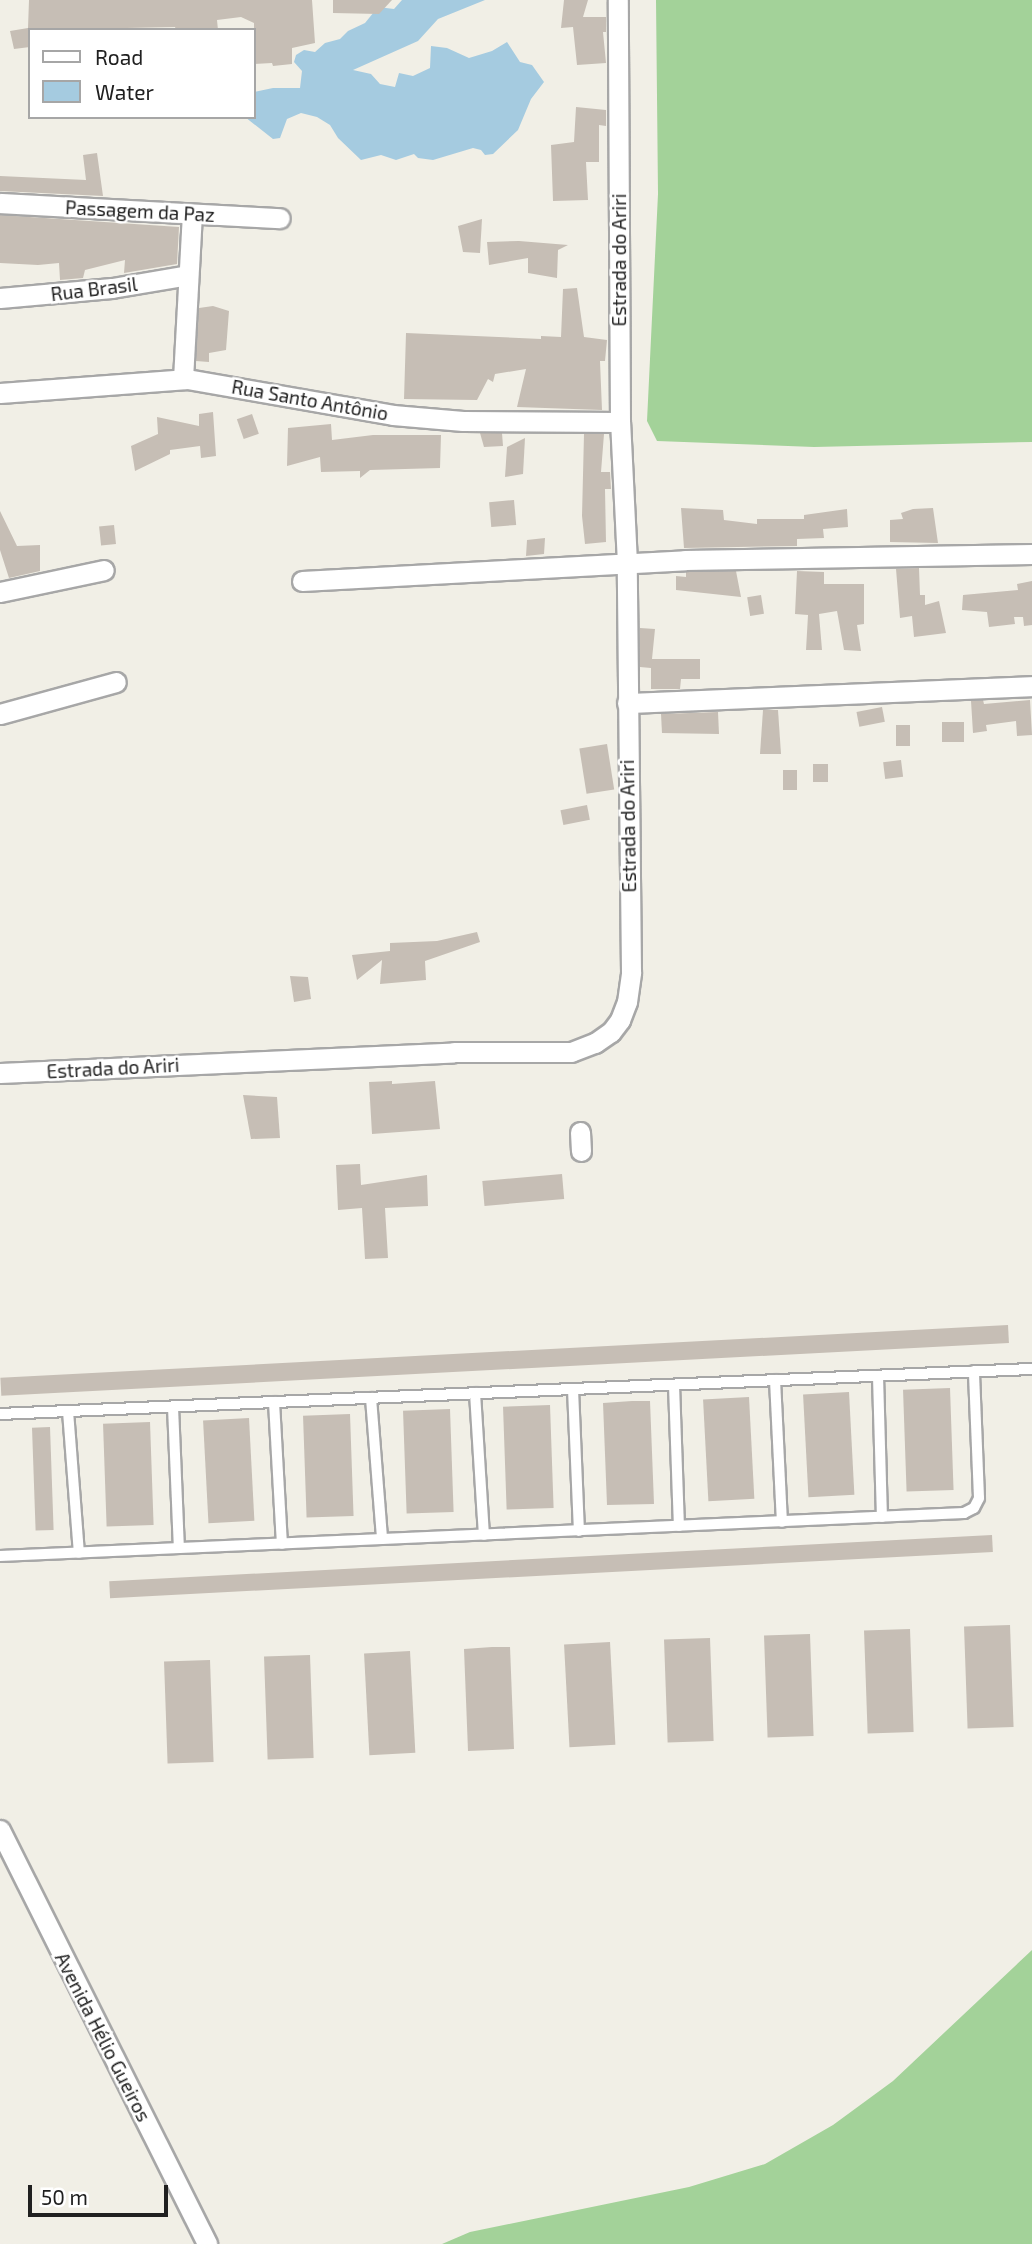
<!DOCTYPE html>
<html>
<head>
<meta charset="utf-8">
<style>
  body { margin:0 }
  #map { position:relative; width:1032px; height:2244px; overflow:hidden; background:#f1efe6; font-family:"Exo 2",sans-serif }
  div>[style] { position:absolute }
  .forest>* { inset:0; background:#a3d299 }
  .water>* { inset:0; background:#a5cbe0 }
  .building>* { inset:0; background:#c6beb5; transform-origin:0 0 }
  .roads { filter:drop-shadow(2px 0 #a7a7a7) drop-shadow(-2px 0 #a7a7a7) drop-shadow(0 2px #a7a7a7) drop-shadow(0 -2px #a7a7a7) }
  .service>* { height:10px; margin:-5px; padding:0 5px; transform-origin:5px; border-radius:5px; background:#fff }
  .minor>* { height:19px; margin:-9.5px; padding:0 9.5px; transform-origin:9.5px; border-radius:9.5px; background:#fff }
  span { translate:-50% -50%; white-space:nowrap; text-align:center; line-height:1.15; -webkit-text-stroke:5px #fff; paint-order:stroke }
  .street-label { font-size:19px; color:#202020 }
  .legend { position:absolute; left:28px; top:28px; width:228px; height:91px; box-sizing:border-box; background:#fff; border:2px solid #a6a6a6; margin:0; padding:9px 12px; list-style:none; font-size:21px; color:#202020 }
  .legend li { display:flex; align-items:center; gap:14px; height:35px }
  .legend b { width:35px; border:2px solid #a6a6a6 }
  .scale { position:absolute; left:28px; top:2185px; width:140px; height:32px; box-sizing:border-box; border:4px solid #202020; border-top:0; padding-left:9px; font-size:21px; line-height:24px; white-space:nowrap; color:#202020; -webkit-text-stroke:5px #fff; paint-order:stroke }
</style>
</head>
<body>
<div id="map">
  <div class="forest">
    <i style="clip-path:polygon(656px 0,1032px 0,1032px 442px,814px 447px,657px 441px,647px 421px,658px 194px)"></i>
    <i style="clip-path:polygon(1032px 1950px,1032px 2244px,442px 2244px,470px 2232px,689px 2187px,765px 2164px,833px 2125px,893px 2081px)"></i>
  </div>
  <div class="water">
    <i style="clip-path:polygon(402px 0,485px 0,438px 19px,418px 41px,353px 70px,371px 74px,380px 84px,395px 87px,399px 73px,413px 76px,430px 68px,431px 46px,447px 48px,469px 58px,492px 51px,507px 42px,520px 62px,532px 65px,544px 82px,531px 99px,518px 130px,493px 154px,485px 155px,481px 150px,473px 148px,433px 160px,418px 158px,414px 154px,396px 160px,381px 155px,361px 160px,338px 138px,330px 125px,317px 117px,301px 113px,287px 119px,280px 138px,273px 139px,245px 117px,254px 117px,254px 92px,273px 88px,300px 88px,302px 71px,294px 62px,296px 55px,304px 50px,315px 52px,325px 43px,340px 39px,348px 31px,365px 23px,378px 7px,394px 9px)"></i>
  </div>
  <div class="building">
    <i style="clip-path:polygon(29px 0,312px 0,315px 43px,292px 48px,292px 64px,273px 66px,272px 63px,254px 64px,254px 23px,241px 17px,217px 20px,218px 30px,176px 30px,175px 27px,30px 30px,30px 47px,14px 49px,10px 31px,28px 28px)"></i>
    <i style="clip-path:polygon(333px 0,392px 0,379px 14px,333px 13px)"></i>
    <i style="clip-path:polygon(564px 0,588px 0,583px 17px,606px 17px,606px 32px,603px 32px,606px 63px,577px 65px,573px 27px,561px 28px)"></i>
    <i style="clip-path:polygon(576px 107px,606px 110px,606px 126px,599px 125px,599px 162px,586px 162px,588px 200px,553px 201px,551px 145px,574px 142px)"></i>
    <i style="clip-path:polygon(97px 153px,103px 196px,0 191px,0 176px,86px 180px,83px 155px)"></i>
    <i style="clip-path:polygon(0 215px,179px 227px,177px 264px,124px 273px,125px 260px,85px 270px,83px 278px,60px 280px,59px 263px,38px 265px,0 263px)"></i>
    <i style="clip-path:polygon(482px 219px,480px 253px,463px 252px,458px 226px)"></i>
    <i style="clip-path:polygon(519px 241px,568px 245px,558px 250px,557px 278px,528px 273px,528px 258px,489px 265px,487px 242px)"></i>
    <i style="clip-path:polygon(577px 288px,584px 337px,607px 340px,605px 361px,600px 361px,602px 410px,517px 407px,526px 369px,495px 374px,493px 382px,488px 379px,477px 400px,404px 399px,406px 333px,541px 339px,541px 336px,561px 337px,563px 289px)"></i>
    <i style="clip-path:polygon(213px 306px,229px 311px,226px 350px,209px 353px,209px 362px,196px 361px,199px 308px)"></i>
    <i style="clip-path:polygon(213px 412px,216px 456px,201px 458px,200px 446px,170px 450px,170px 454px,135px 471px,131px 446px,158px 434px,157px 417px,199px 426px,199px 414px)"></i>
    <i style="left:252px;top:414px;width:21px;height:16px;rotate:71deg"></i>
    <i style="clip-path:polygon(331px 424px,332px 440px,373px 435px,441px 435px,440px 468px,370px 470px,360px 478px,360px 471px,321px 472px,320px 457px,287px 466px,288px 428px)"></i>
    <i style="clip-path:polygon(480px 433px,502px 433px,503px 446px,484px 447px)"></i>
    <i style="clip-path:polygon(584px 434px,604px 434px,601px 472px,610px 472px,611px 489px,605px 489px,606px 542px,585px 544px,582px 516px)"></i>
    <i style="clip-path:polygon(525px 438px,523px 474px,505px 477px,507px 447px)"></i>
    <i style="left:514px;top:500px;width:25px;height:25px;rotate:85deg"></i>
    <i style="clip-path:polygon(681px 508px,723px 510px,724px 520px,757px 524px,757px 519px,804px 519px,804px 515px,847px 509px,848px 527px,823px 529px,824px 538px,797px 539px,797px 546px,684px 548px)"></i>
    <i style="clip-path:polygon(933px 508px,938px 543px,890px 542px,890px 520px,903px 519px,901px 513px,913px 509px)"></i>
    <i style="clip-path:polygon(0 511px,17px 546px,40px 545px,40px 571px,9px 578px,0 550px)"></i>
    <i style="left:114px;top:525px;width:19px;height:15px;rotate:84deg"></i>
    <i style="clip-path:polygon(545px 538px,544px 554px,526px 556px,527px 540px)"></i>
    <i style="clip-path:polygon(919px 568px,920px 595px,925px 595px,925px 605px,939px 601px,946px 633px,914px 637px,912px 616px,900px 618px,896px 569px)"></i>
    <i style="clip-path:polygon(736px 571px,741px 597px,676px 590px,676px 576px,686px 577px,686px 572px)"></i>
    <i style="clip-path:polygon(797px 571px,824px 572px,824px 584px,864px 584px,864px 624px,857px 625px,861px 651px,844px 650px,837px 611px,819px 614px,822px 650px,806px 650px,808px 615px,795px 614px)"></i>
    <i style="clip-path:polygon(1032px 581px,1032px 625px,1024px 626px,1023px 617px,1014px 617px,1015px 624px,989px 627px,987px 612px,962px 610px,963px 595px,1018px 590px,1017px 584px)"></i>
    <i style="left:761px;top:595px;width:19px;height:14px;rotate:81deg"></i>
    <i style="clip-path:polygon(640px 628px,655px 629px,652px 659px,700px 659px,700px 679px,681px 679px,680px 689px,651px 689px,651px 668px,640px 667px)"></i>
    <i style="clip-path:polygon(983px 700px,984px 704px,1030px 700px,1032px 735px,1017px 736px,1016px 721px,986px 725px,987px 731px,973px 733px,971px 701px)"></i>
    <i style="left:882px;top:707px;width:15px;height:26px;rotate:79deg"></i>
    <i style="clip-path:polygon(763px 710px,778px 710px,781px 754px,760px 754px)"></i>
    <i style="clip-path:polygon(718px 712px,719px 734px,662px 733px,661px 714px)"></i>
    <i style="left:942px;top:722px;width:22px;height:20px"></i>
    <i style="left:896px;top:725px;width:14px;height:21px"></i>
    <i style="left:607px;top:744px;width:46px;height:28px;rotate:81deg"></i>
    <i style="left:901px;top:760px;width:17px;height:18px;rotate:83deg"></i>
    <i style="left:813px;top:764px;width:15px;height:18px"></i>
    <i style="left:783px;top:770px;width:14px;height:20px"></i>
    <i style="left:587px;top:805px;width:15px;height:27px;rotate:79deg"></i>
    <i style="clip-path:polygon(477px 932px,480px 942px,425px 961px,426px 980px,380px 984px,382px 960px,357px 980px,352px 955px,390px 951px,390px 943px,437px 941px)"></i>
    <i style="clip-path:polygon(290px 976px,308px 977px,311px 999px,294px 1002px)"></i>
    <i style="clip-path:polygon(392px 1081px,392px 1084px,435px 1081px,440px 1129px,372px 1134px,369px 1082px)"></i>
    <i style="clip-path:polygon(243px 1095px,277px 1097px,280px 1138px,251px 1139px)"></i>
    <i style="clip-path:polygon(360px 1164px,361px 1185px,427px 1175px,428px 1206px,385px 1208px,388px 1258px,365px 1259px,362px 1208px,338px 1210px,336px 1165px)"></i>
    <i style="left:562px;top:1174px;width:25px;height:80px;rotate:85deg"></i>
    <i style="left:1008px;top:1325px;width:18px;height:1009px;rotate:87deg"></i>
    <i style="left:950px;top:1388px;width:102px;height:47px;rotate:88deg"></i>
    <i style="left:849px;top:1392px;width:103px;height:46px;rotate:87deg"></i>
    <i style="left:749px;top:1397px;width:102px;height:46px;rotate:87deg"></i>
    <i style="clip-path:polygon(632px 1401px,650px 1401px,654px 1504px,607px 1505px,603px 1403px)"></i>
    <i style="left:550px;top:1405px;width:103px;height:47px;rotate:88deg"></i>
    <i style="left:450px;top:1409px;width:103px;height:47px;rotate:88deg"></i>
    <i style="left:350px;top:1414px;width:102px;height:47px;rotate:88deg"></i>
    <i style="left:249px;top:1418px;width:103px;height:46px;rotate:87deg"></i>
    <i style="left:150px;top:1422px;width:103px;height:47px;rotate:88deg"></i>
    <i style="left:50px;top:1427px;width:103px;height:18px;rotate:88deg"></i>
    <i style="left:992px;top:1535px;width:17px;height:884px;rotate:87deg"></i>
    <i style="left:1010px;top:1625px;width:102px;height:46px;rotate:88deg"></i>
    <i style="left:910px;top:1629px;width:103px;height:46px;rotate:88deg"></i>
    <i style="left:810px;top:1634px;width:102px;height:46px;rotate:88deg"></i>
    <i style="left:710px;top:1638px;width:103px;height:46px;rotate:88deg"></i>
    <i style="left:610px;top:1642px;width:103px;height:46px;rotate:87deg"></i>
    <i style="clip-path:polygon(492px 1647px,510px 1647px,514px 1749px,468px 1751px,464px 1649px)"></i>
    <i style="left:410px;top:1651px;width:102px;height:46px;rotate:87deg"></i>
    <i style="left:310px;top:1655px;width:103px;height:46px;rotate:88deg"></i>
    <i style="left:210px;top:1660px;width:102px;height:46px;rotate:88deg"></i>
  </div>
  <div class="roads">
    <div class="service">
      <i style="left:878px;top:1376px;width:141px;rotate:88.4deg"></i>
      <i style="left:775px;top:1380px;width:142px;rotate:87.2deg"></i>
      <i style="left:674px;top:1385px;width:141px;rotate:88deg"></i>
      <i style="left:573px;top:1389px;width:142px;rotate:87.6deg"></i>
      <i style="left:475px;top:1393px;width:142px;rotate:86.4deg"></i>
      <i style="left:371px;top:1398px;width:141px;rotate:85.5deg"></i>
      <i style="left:274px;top:1402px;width:142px;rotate:86.8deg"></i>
      <i style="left:173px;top:1407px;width:141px;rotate:87.6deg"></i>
      <i style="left:68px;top:1411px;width:142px;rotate:85.6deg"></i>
      <i style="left:0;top:1414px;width:1033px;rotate:-2.5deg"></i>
      <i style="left:0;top:1556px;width:965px;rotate:-2.55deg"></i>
      <i style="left:964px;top:1513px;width:11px;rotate:-27deg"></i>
      <i style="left:974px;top:1508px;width:11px;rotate:-63deg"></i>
      <i style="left:979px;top:1498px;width:127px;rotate:-92.3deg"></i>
    </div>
    <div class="minor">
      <i style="left:0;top:203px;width:280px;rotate:3.1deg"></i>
      <i style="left:0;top:298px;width:112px;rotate:-5.1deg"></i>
      <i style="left:112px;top:288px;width:77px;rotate:-9.7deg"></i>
      <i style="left:183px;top:379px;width:165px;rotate:-86.9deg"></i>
      <i style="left:0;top:393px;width:188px;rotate:-4.3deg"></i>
      <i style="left:187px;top:379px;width:209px;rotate:9.9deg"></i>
      <i style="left:393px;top:415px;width:70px;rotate:4.9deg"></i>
      <i style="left:463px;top:421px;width:157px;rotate:0.4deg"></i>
      <i style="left:302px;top:581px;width:384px;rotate:-3.1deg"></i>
      <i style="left:685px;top:560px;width:347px;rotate:-1deg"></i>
      <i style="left:0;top:592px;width:106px;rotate:-11.9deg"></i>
      <i style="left:627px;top:703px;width:405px;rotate:-2.4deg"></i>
      <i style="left:0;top:714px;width:120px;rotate:-15.4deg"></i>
      <i style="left:0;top:1073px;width:454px;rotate:-2.6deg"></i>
      <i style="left:454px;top:1052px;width:117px"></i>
      <i style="left:571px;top:1052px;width:26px;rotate:-21deg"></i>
      <i style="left:595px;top:1043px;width:19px;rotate:-35deg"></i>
      <i style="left:611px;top:1032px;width:15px;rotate:-53deg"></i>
      <i style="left:620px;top:1020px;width:19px;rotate:-69deg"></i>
      <i style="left:627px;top:1002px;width:30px;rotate:-82deg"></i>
      <i style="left:631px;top:972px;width:409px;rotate:-90.6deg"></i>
      <i style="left:627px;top:563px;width:141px;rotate:-92.8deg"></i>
      <i style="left:620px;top:422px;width:422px;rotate:-90.3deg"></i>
      <i style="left:580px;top:1132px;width:19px;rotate:87deg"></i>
      <i style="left:0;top:1830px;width:463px;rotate:63.4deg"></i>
    </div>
  </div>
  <div class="street-label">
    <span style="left:140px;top:211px;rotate:3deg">Passagem da Paz</span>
    <span style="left:619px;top:260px;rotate:-90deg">Estrada do Ariri</span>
    <span style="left:94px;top:289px;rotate:-7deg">Rua Brasil</span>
    <span style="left:310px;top:400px;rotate:10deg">Rua Santo Antônio</span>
    <span style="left:628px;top:826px;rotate:-91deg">Estrada do Ariri</span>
    <span style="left:113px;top:1068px;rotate:-3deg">Estrada do Ariri</span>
    <span style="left:103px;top:2037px;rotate:63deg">Avenida Hélio Gueiros</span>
  </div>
  <ul class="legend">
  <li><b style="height:9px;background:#fff"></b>Road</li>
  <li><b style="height:19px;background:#a5cbe0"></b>Water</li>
  </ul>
  <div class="scale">50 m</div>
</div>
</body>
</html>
